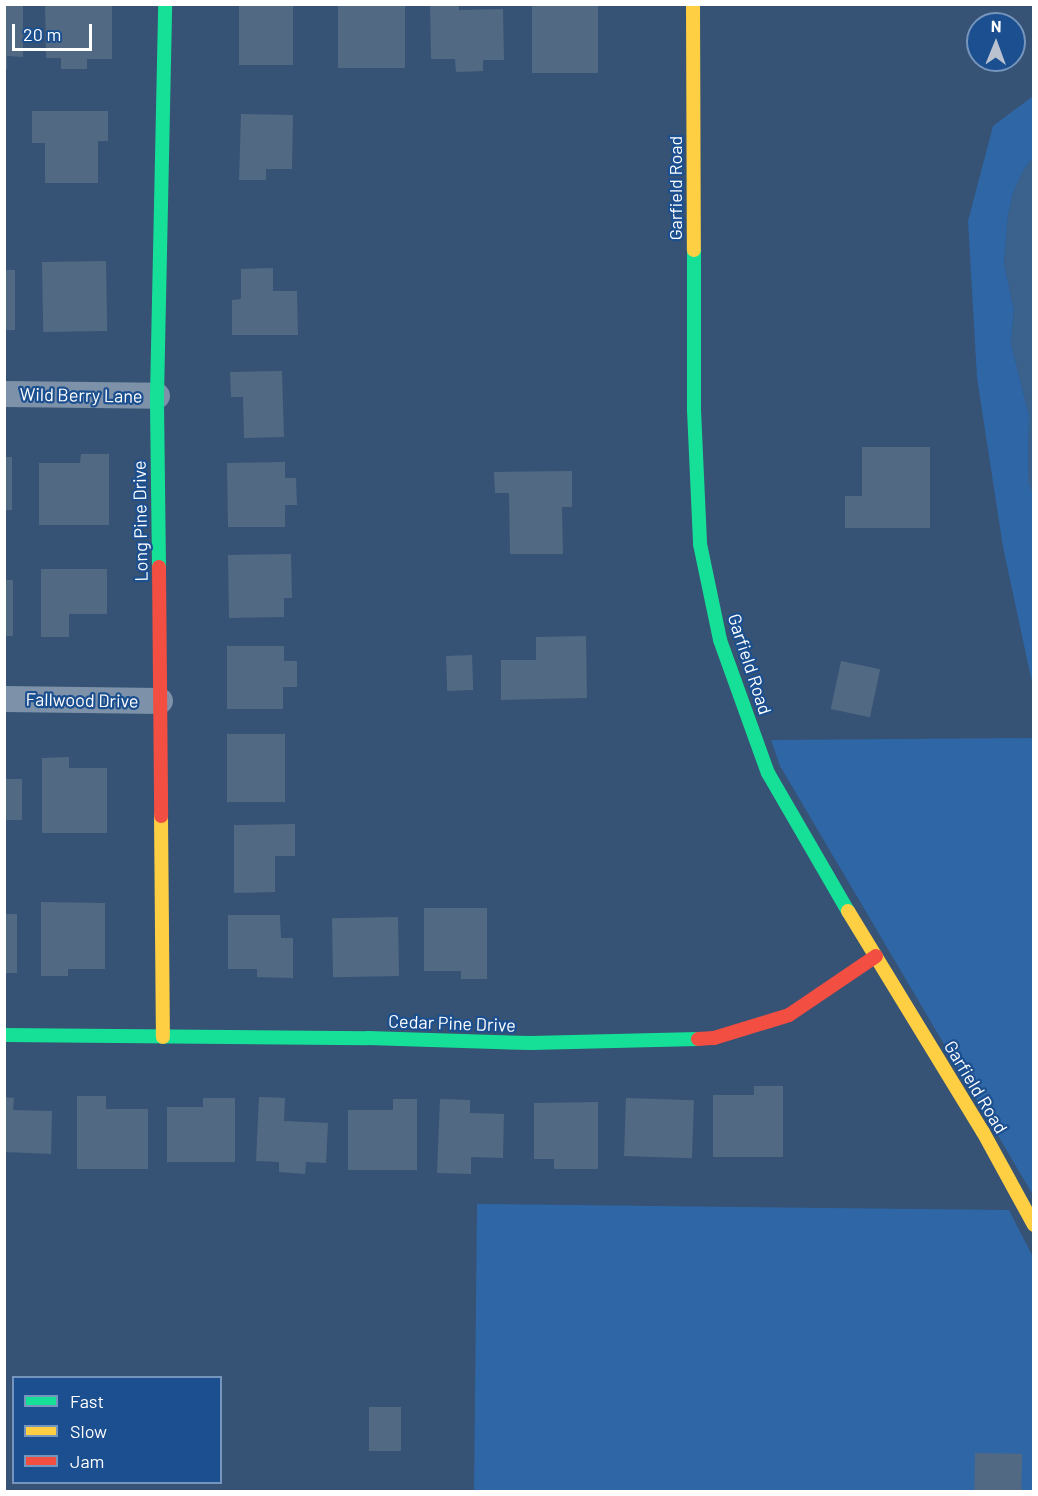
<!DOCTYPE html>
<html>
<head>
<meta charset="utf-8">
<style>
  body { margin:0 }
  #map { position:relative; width:1038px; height:1496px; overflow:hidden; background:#365274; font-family:Barlow,sans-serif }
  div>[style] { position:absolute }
  .green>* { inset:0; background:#2f66a5 }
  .water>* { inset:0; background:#3b618d }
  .building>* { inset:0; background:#526984; transform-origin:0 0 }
  .street>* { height:26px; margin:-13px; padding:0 13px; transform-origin:13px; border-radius:13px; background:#7d92a8 }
  .fast>* { height:14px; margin:-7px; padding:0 7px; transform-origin:7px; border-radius:7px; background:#16e098 }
  .slow>* { height:14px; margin:-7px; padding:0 7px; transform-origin:7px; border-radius:7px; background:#ffcf43 }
  .jam>* { height:14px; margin:-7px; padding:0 7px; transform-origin:7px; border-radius:7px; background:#f24e42 }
  span { translate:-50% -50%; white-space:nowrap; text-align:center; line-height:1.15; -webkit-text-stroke:4.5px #1b4f8f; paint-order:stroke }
  .street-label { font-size:18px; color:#fff }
  .frame { position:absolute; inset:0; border:6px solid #fff; pointer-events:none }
  .legend { position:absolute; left:12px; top:1376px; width:210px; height:108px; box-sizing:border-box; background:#1b4f8f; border:2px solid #7695bc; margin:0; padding:8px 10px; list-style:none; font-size:18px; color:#fff }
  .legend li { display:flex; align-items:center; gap:12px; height:30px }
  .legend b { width:30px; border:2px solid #7695bc }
  .north { position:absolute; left:966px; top:12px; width:60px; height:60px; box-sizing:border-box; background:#1b4f8f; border:2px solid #7695bc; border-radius:50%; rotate:1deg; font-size:16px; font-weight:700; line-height:24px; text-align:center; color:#fff }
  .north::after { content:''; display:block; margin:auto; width:21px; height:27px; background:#b9c2ce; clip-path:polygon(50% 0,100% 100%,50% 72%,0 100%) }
  .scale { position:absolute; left:12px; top:24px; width:80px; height:27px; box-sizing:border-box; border:3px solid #fff; border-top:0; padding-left:8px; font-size:18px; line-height:21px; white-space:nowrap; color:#fff; -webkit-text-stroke:4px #1b4f8f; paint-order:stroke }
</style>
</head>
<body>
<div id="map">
  <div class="green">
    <i style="clip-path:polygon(1033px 96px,1033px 157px,1023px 171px,1013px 193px,1008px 216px,1004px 263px,1014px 310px,1011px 343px,1029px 415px,1028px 481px,1034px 495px,1033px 687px,1003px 547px,977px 378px,968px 221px,993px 126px)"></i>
    <i style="clip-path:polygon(1033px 738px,1033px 1195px,780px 766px,771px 740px)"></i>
    <i style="clip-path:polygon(477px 1204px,1009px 1210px,1034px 1259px,1033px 1491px,474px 1492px)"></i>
  </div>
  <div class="water">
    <i style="clip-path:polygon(1033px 157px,1033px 495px,1028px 481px,1029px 415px,1011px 343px,1014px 310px,1004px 263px,1008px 216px,1013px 193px,1023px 171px)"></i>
  </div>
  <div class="building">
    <i style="clip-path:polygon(4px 4px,23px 4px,23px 57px,7px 56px,7px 69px,4px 69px)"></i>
    <i style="clip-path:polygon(45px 4px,112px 4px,112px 59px,87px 59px,87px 69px,61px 69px,61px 58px,46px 58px)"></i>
    <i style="left:239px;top:4px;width:54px;height:61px"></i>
    <i style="left:338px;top:4px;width:67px;height:64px"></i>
    <i style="clip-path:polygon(430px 4px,459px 4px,459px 10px,503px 9px,504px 60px,483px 60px,483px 71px,456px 72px,455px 59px,431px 59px)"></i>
    <i style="left:532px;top:4px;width:66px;height:69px"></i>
    <i style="clip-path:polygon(32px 111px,108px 111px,108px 141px,98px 141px,98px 183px,45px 183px,45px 143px,32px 143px)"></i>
    <i style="clip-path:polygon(241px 114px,293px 115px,292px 169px,266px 169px,266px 180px,239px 180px)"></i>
    <i style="left:106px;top:261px;width:70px;height:64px;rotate:89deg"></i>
    <i style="clip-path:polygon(273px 268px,273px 291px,297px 291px,298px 335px,232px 335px,232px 300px,241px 299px,241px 269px)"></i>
    <i style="left:4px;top:270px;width:11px;height:60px"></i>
    <i style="clip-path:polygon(282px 371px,284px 437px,244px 438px,243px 397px,231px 397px,230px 372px)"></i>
    <i style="clip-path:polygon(862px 447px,930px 447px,930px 528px,845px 528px,845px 496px,862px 496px)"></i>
    <i style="clip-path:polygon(81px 454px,109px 454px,109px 525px,39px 525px,39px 463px,80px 463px)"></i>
    <i style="left:4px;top:457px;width:8px;height:53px"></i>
    <i style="clip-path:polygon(285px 462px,285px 478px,296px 478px,297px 505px,285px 505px,285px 527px,228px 527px,227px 463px)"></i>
    <i style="clip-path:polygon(572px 471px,572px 507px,562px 507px,563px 554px,510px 554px,509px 493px,495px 493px,494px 472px)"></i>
    <i style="clip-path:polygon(291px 554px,292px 598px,284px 598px,284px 617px,229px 618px,228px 555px)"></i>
    <i style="clip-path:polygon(41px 569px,107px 569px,107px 614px,69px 614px,69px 637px,41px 637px)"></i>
    <i style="left:4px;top:580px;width:9px;height:56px"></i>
    <i style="clip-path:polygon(586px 636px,587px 698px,501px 700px,501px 660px,536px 660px,536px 637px)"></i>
    <i style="clip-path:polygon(227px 646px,284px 646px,284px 661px,297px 661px,297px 687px,283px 687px,283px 709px,227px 709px)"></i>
    <i style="left:472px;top:655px;width:35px;height:26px;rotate:88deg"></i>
    <i style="left:841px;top:661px;width:40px;height:49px;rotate:12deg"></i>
    <i style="left:227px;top:734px;width:58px;height:68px"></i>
    <i style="clip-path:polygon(69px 757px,69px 768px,107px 768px,107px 833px,42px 833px,42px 758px)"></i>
    <i style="left:5px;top:779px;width:17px;height:41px"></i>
    <i style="clip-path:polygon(295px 824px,295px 856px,275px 856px,275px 892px,234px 893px,234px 825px)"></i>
    <i style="clip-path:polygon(41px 902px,105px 903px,105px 969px,68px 969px,68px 976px,41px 976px)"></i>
    <i style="clip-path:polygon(424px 908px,487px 908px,487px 979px,461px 979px,461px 971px,424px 971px)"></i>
    <i style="left:4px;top:914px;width:13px;height:59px"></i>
    <i style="clip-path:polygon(228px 915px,280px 915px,281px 938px,293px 938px,293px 978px,257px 977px,257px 969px,228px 969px)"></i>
    <i style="left:398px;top:917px;width:59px;height:66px;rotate:89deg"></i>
    <i style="clip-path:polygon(754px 1086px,783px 1086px,783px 1157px,713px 1157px,713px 1095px,754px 1095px)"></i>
    <i style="clip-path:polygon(77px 1096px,106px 1096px,106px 1109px,148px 1109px,148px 1169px,77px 1169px)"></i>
    <i style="clip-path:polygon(4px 1097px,14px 1098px,13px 1110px,52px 1111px,51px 1154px,4px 1152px)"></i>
    <i style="clip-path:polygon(259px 1097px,285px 1098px,284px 1121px,328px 1123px,326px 1163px,306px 1162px,305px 1174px,279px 1172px,279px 1162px,256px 1161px)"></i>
    <i style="clip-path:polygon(203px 1098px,235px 1098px,235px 1162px,167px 1162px,167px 1107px,203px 1107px)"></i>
    <i style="left:626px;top:1098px;width:68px;height:58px;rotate:2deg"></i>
    <i style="clip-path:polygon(393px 1099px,417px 1099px,417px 1170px,348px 1170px,348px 1110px,393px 1110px)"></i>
    <i style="clip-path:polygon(440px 1099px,470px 1100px,470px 1113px,504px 1114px,503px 1158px,471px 1157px,471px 1174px,437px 1173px)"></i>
    <i style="clip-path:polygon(598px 1102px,598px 1169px,554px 1169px,554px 1159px,534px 1159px,534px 1103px)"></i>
    <i style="left:369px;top:1407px;width:32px;height:44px"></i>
    <i style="left:975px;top:1453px;width:47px;height:39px;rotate:1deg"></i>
  </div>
  <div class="street">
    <i style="left:4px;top:394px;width:153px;rotate:0.7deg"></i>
    <i style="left:4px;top:699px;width:156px;rotate:0.7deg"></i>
  </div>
  <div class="fast">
    <i style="left:694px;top:250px;width:160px;rotate:90deg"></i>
    <i style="left:694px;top:410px;width:134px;rotate:87.4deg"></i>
    <i style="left:700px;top:544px;width:98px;rotate:78.2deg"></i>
    <i style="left:720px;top:640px;width:141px;rotate:70.2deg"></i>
    <i style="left:768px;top:773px;width:160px;rotate:59.9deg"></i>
    <i style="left:159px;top:567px;width:171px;rotate:-90.7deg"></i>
    <i style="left:157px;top:396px;width:392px;rotate:-88.8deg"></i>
    <i style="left:4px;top:1035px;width:364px;rotate:0.5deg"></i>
    <i style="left:368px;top:1038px;width:163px;rotate:1.8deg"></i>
    <i style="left:531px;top:1043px;width:167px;rotate:-1.4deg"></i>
  </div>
  <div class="slow">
    <i style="left:693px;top:4px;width:246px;rotate:89.8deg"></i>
    <i style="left:161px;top:816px;width:221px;rotate:89.5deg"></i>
    <i style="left:848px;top:911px;width:259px;rotate:58.6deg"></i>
    <i style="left:983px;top:1132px;width:106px;rotate:61.3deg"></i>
  </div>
  <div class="jam">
    <i style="left:159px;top:567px;width:249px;rotate:89.5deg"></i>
    <i style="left:698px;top:1039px;width:16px;rotate:-4deg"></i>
    <i style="left:714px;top:1038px;width:78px;rotate:-17deg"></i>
    <i style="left:789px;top:1015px;width:105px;rotate:-34.1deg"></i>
  </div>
  <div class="street-label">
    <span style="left:675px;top:188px;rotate:-90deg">Garfield Road</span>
    <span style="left:81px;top:395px;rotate:1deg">Wild Berry Lane</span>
    <span style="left:140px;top:521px;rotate:-91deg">Long Pine Drive</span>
    <span style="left:750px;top:664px;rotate:72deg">Garfield Road</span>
    <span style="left:82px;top:700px;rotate:1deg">Fallwood Drive</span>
    <span style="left:452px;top:1023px;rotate:2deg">Cedar Pine Drive</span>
    <span style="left:976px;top:1087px;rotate:59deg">Garfield Road</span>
  </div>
  <div class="frame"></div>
  <ul class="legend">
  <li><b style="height:8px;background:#16e098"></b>Fast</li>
  <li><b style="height:8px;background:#ffcf43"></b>Slow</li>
  <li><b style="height:8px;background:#f24e42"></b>Jam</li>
  </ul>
  <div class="north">N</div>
  <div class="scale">20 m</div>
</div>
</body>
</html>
